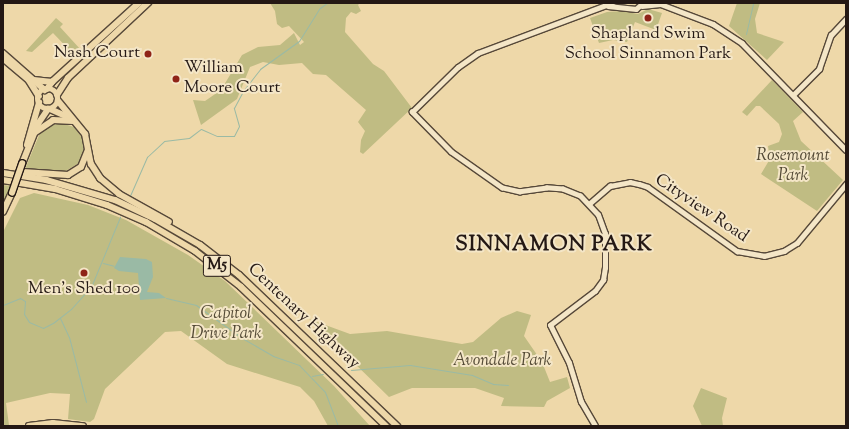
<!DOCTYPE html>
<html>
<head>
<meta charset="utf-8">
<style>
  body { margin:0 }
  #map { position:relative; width:849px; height:429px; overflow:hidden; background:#eed8a9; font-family:"Sorts Mill Goudy",serif }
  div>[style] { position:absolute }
  .green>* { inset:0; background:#c0bc83 }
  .water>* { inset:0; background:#9abaa5 }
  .stream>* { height:1px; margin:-0.5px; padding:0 0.5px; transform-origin:0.5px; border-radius:0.5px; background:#9abaa5 }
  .roads { filter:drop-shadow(1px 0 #564839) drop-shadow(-1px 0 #564839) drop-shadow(0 1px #564839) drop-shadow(0 -1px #564839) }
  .minor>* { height:4.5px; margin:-2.25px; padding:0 2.25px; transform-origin:2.25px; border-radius:2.25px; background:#f4e6c7 }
  .major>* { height:5.5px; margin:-2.75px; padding:0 2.75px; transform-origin:2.75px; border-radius:2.75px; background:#eed8a9 }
  .major>.ring { margin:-2.75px; padding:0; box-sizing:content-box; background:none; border:5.5px solid #eed8a9; border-radius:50% }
  .highway>* { height:6px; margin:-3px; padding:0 3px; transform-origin:3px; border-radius:3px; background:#eed8a9 }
  .bridges { filter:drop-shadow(1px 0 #241814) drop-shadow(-1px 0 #241814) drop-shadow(0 1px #241814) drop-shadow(0 -1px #241814) }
  .major-bridge>* { height:5.5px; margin:-2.75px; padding:0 2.75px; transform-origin:2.75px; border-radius:2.75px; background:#eed8a9 }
  .dots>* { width:11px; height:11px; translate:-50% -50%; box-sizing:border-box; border:2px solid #f4e6c7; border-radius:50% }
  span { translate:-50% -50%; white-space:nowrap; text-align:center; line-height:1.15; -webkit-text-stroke:4px #f4e6c7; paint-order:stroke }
  .shield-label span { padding:1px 3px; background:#f4e6c7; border:1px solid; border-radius:3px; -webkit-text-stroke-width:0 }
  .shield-label { font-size:16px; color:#241814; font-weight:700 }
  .poi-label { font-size:17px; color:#241814 }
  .right { translate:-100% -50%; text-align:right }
  .left { translate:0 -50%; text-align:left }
  .park-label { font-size:17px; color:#534935; font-style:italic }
  .street-label { font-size:17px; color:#241814 }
  .district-label { font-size:21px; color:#241814; font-weight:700; letter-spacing:1px }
  .frame { position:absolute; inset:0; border:4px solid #241814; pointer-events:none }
</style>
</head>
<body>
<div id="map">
  <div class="green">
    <i style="clip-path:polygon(270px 3px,360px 3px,358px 5px,361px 11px,356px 14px,351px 12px,346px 18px,345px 32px,373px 64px,384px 71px,412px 108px,363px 154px,360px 152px,361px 140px,365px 131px,358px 122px,366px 110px,326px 75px,313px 74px,302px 63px,279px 65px,263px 62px,250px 67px,237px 99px,201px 125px,193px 100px,205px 101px,221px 90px,242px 55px,258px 47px,280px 45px,294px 33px,300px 45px,304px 42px,289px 26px,282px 28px,277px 24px,275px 11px)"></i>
    <i style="clip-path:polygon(737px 3px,760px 3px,755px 19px,757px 33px,784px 42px,767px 60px,729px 26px)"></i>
    <i style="clip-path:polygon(648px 9px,662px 13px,656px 30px,635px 22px,627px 42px,613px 40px,599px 43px,590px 18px,607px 12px,622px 11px,638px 14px)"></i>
    <i style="clip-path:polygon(56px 18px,63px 24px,60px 27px,81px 50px,75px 56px,53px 33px,32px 52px,26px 51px)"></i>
    <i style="clip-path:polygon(772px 80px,803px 112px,793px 121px,801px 141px,843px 180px,817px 211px,761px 174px,770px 159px,768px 146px,779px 142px,782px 134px,779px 124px,760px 106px,756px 106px,747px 116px,742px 112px)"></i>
    <i style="clip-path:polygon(61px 123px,74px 127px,83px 139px,84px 153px,79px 163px,64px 172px,25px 169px,40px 133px,49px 126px)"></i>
    <i style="clip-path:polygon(3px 185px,11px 186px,3px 205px)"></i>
    <i style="clip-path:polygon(34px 193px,88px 205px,126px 220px,188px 255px,225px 281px,334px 386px,370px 426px,328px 426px,314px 401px,300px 387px,227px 364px,181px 331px,165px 332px,105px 389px,94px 419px,90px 422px,68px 419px,70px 394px,50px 393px,6px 403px,9px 425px,3px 426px,3px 232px,20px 198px)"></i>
    <i style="clip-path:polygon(517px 311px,531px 315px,524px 336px,542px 362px,550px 382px,567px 377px,570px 388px,547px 401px,544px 407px,501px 406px,504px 398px,475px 388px,412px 388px,389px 397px,309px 319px,350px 334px,387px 331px,462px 344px,473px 342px,501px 318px)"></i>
    <i style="clip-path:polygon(701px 388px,727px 398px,722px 418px,723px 426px,702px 426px,693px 406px)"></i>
  </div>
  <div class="water">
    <i style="clip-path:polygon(120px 257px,146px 259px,152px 262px,153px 277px,147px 292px,159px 293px,166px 298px,140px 300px,138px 273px,119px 271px,114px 268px)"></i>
  </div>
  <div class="stream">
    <i style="left:746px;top:34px;width:32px;rotate:-77deg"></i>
    <i style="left:129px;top:198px;width:45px;rotate:-66.3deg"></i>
    <i style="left:147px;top:157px;width:23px;rotate:-43deg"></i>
    <i style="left:164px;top:141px;width:25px;rotate:-7deg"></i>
    <i style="left:189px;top:138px;width:15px;rotate:-37deg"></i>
    <i style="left:201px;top:129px;width:17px;rotate:24deg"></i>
    <i style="left:217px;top:136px;width:17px"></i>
    <i style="left:234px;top:136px;width:11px;rotate:-63deg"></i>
    <i style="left:239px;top:126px;width:19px;rotate:-106deg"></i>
    <i style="left:234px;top:108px;width:19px;rotate:-62deg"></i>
    <i style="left:243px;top:91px;width:28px;rotate:-52deg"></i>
    <i style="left:260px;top:69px;width:48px;rotate:-35.7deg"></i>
    <i style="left:299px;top:41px;width:39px;rotate:-58deg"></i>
    <i style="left:320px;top:8px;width:9px;rotate:-36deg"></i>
    <i style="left:103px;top:263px;width:11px;rotate:15deg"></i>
    <i style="left:166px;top:298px;width:31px;rotate:13deg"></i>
    <i style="left:196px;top:305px;width:57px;rotate:35.7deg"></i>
    <i style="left:242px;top:338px;width:36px;rotate:30deg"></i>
    <i style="left:273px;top:356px;width:28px;rotate:19deg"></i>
    <i style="left:299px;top:365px;width:37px;rotate:46deg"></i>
    <i style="left:325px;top:392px;width:36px;rotate:69deg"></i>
    <i style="left:3px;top:305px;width:18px;rotate:-22deg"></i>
    <i style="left:20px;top:298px;width:6px;rotate:31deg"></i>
    <i style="left:25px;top:301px;width:13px;rotate:94deg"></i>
    <i style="left:24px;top:314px;width:9px;rotate:58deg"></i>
    <i style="left:29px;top:322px;width:15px;rotate:23deg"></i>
    <i style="left:43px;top:328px;width:11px;rotate:-27deg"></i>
    <i style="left:53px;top:323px;width:23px;rotate:-38deg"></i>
    <i style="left:71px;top:309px;width:30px;rotate:-48deg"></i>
    <i style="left:91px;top:287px;width:76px;rotate:-67.5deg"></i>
    <i style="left:60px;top:318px;width:21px;rotate:65deg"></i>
    <i style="left:69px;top:337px;width:67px;rotate:75.3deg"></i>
    <i style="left:351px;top:370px;width:59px;rotate:-4.8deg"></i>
    <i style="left:410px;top:365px;width:63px;rotate:9.2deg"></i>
    <i style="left:472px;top:375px;width:23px;rotate:23deg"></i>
    <i style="left:493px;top:384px;width:15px;rotate:4deg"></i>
    <i style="left:312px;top:376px;width:11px;rotate:-10deg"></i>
  </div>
  <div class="roads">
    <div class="minor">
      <i style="left:658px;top:3px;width:59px;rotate:20.9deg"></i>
      <i style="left:713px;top:24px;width:35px;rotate:33deg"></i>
      <i style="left:742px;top:43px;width:149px;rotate:45.8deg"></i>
      <i style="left:608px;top:6px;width:28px;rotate:6deg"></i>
      <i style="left:636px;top:9px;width:9px;rotate:-41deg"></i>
      <i style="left:642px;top:6px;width:18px;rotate:-6deg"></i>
      <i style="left:793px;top:95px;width:37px;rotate:-45deg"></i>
      <i style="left:819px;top:69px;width:36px;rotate:-71deg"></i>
      <i style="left:831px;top:35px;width:22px;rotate:-47deg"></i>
      <i style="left:589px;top:204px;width:28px;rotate:-41deg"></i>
      <i style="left:610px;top:186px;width:20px;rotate:-11deg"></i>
      <i style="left:630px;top:182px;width:9px;rotate:13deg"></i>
      <i style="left:639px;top:184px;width:9px;rotate:18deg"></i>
      <i style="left:648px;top:187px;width:110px;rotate:35.7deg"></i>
      <i style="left:737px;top:251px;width:27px;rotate:10deg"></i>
      <i style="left:764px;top:256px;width:21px;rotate:-14deg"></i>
      <i style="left:784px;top:251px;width:15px;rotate:-32deg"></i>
      <i style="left:797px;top:243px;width:77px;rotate:-50.3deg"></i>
      <i style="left:595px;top:426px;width:28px;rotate:-120deg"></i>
      <i style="left:581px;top:402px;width:41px;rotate:-107.1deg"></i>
      <i style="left:569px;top:363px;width:42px;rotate:-116.6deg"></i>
      <i style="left:550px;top:325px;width:56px;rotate:-37.1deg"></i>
      <i style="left:595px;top:291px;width:14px;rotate:-54deg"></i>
      <i style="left:603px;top:280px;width:12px;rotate:-81deg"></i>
      <i style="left:605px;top:268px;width:34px;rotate:-90deg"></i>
      <i style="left:605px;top:234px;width:20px;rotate:-110deg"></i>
      <i style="left:598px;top:215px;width:26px;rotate:-133deg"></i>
      <i style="left:580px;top:196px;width:18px;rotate:-158deg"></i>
      <i style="left:563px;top:189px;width:16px;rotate:-176deg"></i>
      <i style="left:547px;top:188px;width:27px;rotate:172deg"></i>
      <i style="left:520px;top:192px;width:18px;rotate:-167deg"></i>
      <i style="left:502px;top:188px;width:62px;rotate:-144.8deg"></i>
      <i style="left:451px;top:152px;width:56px;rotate:-134.3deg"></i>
      <i style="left:412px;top:112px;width:64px;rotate:-44.4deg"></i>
      <i style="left:458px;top:67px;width:24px;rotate:-35deg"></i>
      <i style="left:478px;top:53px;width:143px;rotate:-20.5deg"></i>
    </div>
    <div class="major">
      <i style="left:3px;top:53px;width:56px;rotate:41.4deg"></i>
      <i style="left:3px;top:58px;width:34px;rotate:40deg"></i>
      <i style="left:29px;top:80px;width:19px;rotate:58deg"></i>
      <i style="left:34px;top:80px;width:18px;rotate:6deg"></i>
      <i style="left:47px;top:89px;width:9px;rotate:-54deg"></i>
      <i style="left:52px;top:82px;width:118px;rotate:-42.2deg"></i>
      <i class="ring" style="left:38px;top:89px;width:14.5px;height:14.5px"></i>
      <i style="left:57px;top:95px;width:20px;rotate:-57deg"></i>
      <i style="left:68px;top:78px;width:110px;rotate:-43.2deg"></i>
      <i style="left:27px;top:145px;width:44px;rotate:-74.1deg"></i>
      <i style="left:22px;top:164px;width:43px;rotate:-68.2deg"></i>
      <i style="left:38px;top:124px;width:18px;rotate:-56deg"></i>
      <i style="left:3px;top:212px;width:21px;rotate:-65deg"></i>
      <i style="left:29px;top:426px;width:24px;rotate:-7deg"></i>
      <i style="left:53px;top:423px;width:30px;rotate:6deg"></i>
    </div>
    <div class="highway">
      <i style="left:58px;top:101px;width:43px;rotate:50.7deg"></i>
      <i style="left:85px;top:134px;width:31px;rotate:79deg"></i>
      <i style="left:91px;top:164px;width:17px;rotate:57deg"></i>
      <i style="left:100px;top:178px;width:25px;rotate:40deg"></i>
      <i style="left:119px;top:194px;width:57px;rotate:29.2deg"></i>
      <i style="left:50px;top:109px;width:22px;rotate:24deg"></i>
      <i style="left:34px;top:133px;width:23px;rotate:-34deg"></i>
      <i style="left:53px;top:120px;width:20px;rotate:3deg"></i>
      <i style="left:23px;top:172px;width:45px;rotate:3.8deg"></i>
      <i style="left:68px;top:175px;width:15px;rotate:-32deg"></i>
      <i style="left:81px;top:167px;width:18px;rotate:-68deg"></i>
      <i style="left:3px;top:173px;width:44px;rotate:9.2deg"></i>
      <i style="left:46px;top:180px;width:72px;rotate:16.2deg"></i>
      <i style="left:115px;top:200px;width:44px;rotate:25.4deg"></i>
      <i style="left:155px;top:219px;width:52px;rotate:30deg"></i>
      <i style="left:200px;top:245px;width:49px;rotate:37.6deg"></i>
      <i style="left:239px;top:275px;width:219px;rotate:43.7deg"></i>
      <i style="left:3px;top:180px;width:53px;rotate:9.8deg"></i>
      <i style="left:55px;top:189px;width:54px;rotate:17.1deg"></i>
      <i style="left:107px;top:205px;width:43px;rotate:23.6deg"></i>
      <i style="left:146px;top:222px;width:57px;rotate:30.6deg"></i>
      <i style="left:195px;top:251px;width:58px;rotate:38deg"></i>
      <i style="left:241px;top:287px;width:201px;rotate:43.8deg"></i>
    </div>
  </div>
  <div class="bridges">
    <div class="major-bridge">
      <i style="left:12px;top:193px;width:31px;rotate:-71deg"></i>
    </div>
  </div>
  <div class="dots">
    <i style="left:648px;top:18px;background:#8f2418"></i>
    <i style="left:148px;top:54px;background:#8f2418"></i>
    <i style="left:176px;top:79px;background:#8f2418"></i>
    <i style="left:84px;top:273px;background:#8f2418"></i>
  </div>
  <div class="shield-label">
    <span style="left:217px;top:266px">M5</span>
  </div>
  <div class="poi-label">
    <span style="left:648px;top:45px">Shapland Swim<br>School Sinnamon Park</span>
    <span class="right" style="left:140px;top:54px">Nash Court</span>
    <span class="left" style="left:184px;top:79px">William<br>Moore Court</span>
    <span style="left:84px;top:290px">Men's Shed 100</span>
  </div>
  <div class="park-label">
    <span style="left:793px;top:167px">Rosemount<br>Park</span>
    <span style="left:226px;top:325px">Capitol<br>Drive Park</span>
    <span style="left:502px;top:362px">Avondale Park</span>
  </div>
  <div class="street-label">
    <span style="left:701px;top:209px;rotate:34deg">Cityview Road</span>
    <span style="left:303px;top:317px;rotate:43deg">Centenary Highway</span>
  </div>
  <div class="district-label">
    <span style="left:554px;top:245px">SINNAMON PARK</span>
  </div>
  <div class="frame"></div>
</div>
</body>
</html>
